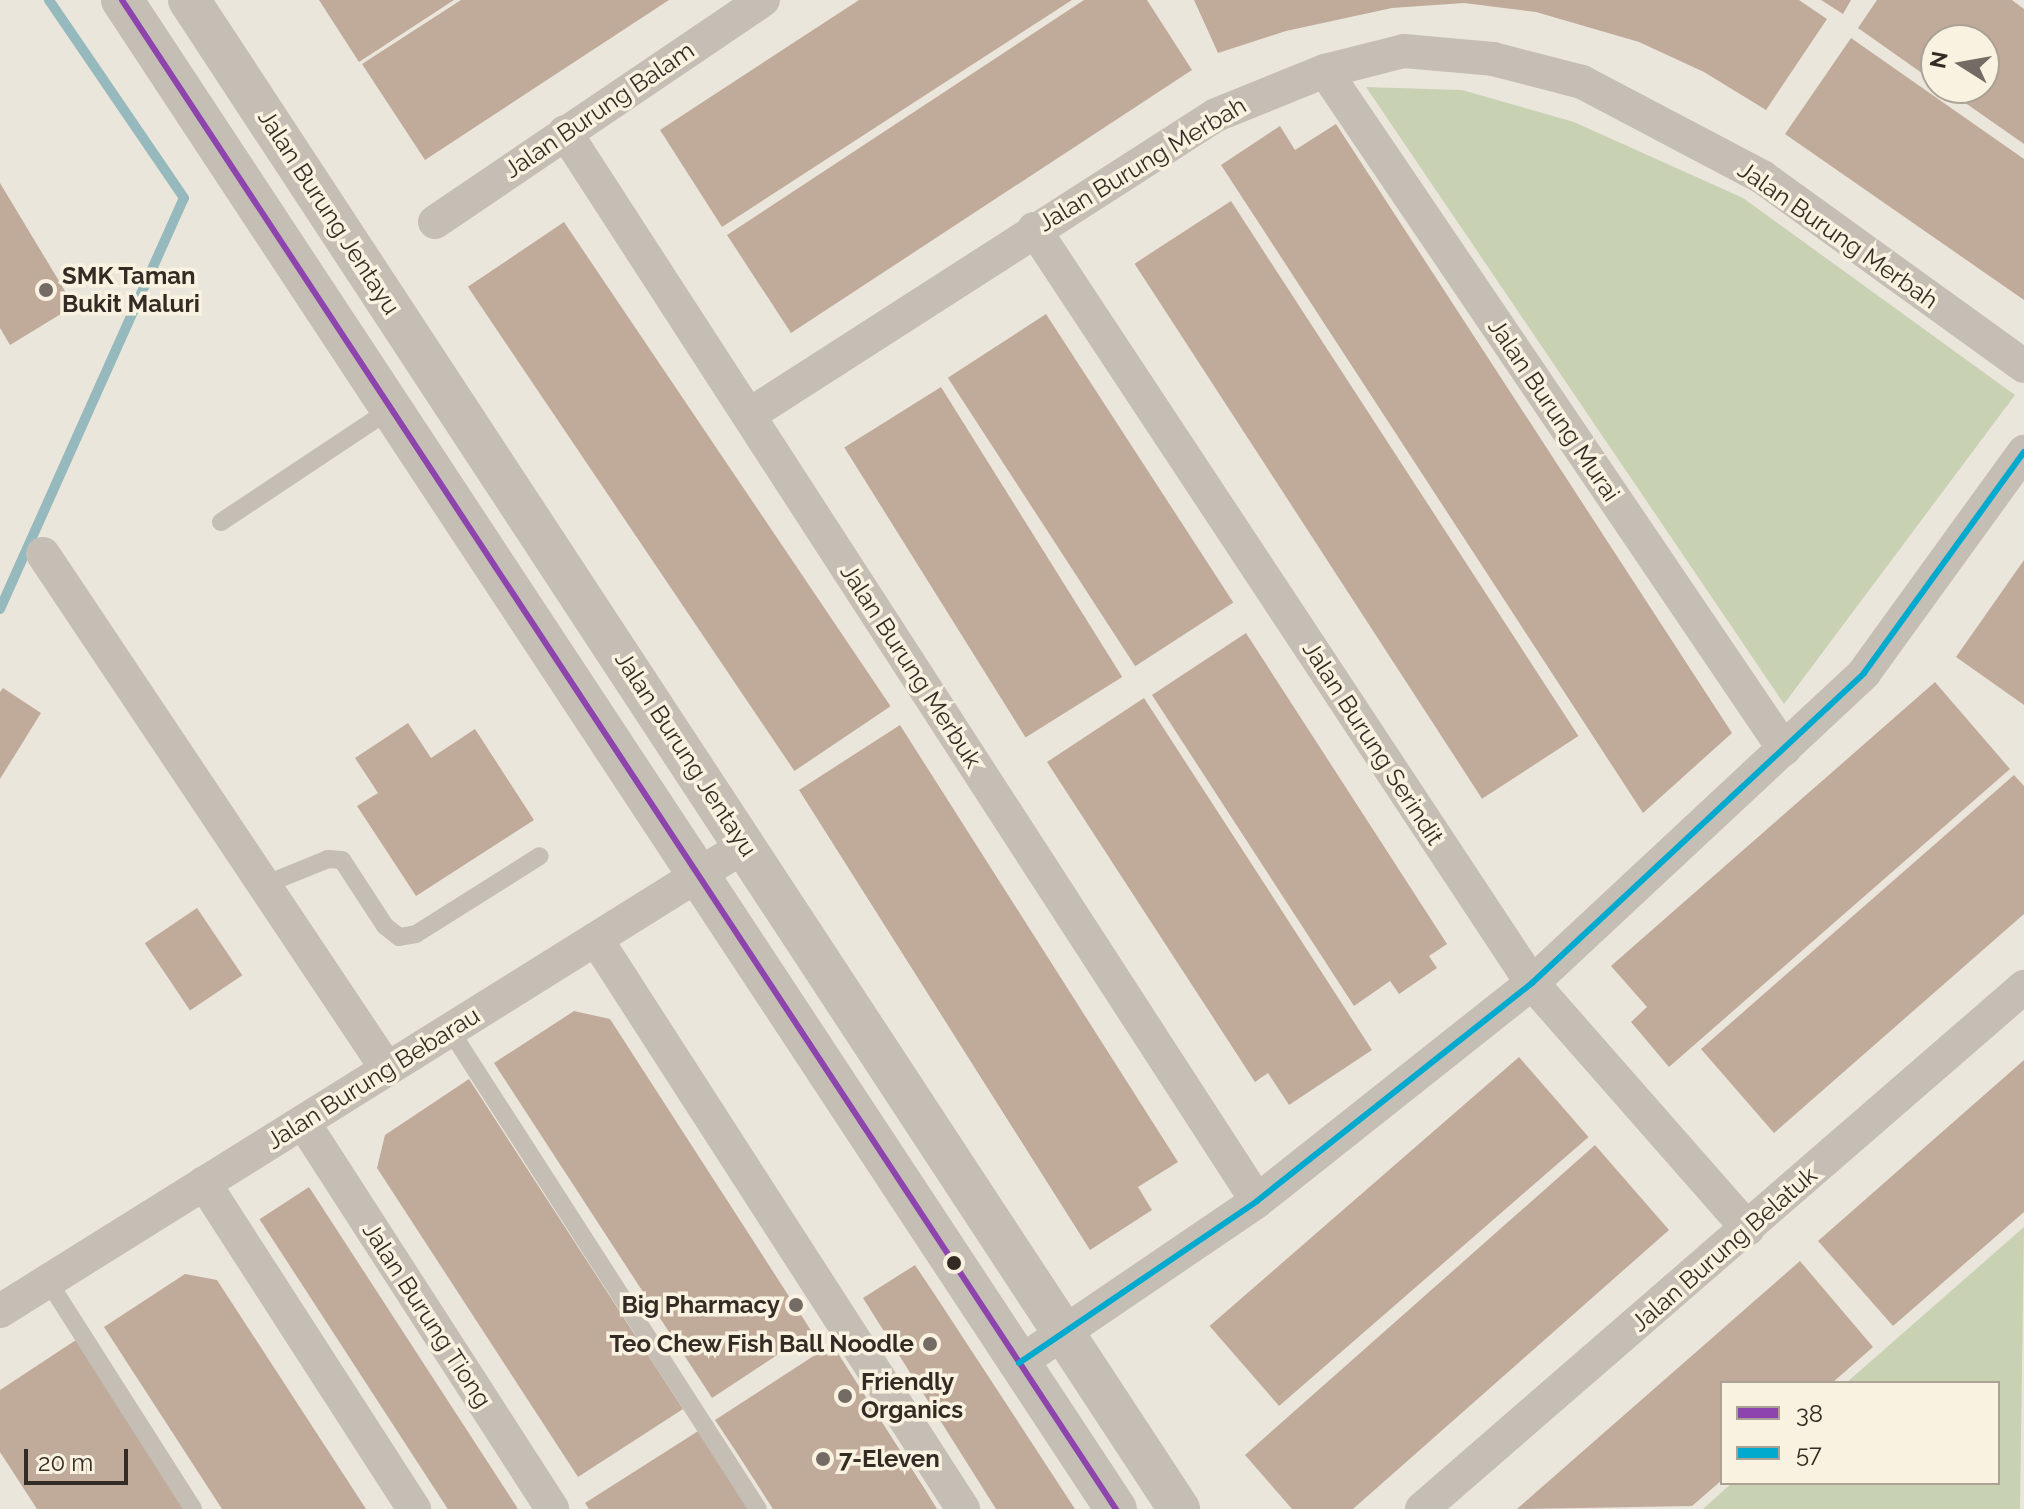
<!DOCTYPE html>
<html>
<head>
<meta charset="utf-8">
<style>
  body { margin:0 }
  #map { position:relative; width:2024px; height:1509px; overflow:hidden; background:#ebe6db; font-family:Raleway,sans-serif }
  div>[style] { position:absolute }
  .green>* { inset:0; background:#c8d2b3 }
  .stream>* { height:10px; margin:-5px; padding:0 5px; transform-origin:5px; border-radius:5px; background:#96b9be }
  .building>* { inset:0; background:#c0ab9b; transform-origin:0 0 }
  .service>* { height:18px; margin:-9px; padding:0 9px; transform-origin:9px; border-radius:9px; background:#c4beb5 }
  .minor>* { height:34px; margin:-17px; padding:0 17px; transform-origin:17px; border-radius:17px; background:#c4beb5 }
  .tertiary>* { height:42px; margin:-21px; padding:0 21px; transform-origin:21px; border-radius:21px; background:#c4beb5 }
  .bus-1>* { height:6px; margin:-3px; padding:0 3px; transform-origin:3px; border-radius:3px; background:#8e44ad }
  .bus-2>* { height:6px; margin:-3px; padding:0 3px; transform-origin:3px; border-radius:3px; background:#00a9ce }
  .dots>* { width:22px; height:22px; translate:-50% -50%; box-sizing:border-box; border:4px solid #faf2e0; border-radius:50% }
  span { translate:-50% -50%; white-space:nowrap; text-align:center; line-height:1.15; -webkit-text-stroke:7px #faf2e0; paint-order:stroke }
  .street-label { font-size:24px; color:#342b24 }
  .poi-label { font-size:24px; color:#342b24; font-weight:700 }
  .left { translate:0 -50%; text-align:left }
  .right { translate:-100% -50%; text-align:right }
  .legend { position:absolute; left:1720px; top:1381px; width:280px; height:104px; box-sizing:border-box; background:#faf2e0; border:2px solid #aba295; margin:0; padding:10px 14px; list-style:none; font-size:24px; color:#342b24 }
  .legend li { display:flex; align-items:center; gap:16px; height:40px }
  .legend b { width:40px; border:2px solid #aba295 }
  .north { position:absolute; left:1920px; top:24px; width:80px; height:80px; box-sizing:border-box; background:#faf2e0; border:2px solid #aba295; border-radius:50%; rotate:281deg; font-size:22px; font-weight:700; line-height:32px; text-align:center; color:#342b24 }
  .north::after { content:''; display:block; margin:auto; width:28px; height:36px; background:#746c64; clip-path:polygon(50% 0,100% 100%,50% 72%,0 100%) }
  .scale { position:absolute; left:24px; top:1449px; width:104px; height:36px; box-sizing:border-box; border:4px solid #342b24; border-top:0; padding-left:10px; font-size:24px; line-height:28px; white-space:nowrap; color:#342b24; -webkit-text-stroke:6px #faf2e0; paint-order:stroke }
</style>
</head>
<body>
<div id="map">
  <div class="green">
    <i style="clip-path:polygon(1366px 87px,1462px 90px,1574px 122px,1743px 198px,2015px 395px,1784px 704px)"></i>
    <i style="clip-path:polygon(2024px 1227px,2020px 1509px,1703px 1509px,1732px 1483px,1998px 1483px,1998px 1383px,1846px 1383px)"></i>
  </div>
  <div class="stream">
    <i style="left:0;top:609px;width:450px;rotate:-65.9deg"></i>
    <i style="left:184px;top:198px;width:240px;rotate:-124.3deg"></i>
  </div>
  <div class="building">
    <i style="clip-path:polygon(319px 0,454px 0,359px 62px)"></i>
    <i style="clip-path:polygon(461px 0,669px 0,425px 160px,362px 64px)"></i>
    <i style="clip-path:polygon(859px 0,1072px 0,722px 227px,660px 130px)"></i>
    <i style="clip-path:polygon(1084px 0,1147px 0,1192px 70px,791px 333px,727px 235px)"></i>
    <i style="clip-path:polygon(1194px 0,1799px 0,1827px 19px,1766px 110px,1704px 72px,1639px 42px,1536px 12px,1464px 3px,1392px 8px,1286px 31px,1218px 53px)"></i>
    <i style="clip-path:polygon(1821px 0,1851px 0,1843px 14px)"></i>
    <i style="clip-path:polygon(1877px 0,2012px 0,2024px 9px,2024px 144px,1944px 88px,1984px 88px,1984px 40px,1936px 40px,1936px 83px,1858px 28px)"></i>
    <i style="clip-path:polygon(1851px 38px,2024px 159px,2024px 300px,1785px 134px)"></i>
    <i style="clip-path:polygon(1336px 124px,1732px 733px,1643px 813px,1221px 165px,1280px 126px,1295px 150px)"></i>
    <i style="clip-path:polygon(0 183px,74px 306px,10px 345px,0 328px)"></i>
    <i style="left:1231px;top:201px;width:638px;height:115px;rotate:57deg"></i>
    <i style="left:564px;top:222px;width:584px;height:116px;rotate:56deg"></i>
    <i style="left:1046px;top:314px;width:344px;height:117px;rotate:57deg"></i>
    <i style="left:941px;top:387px;width:342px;height:114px;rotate:58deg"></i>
    <i style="clip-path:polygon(2024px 560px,2024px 705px,1956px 657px)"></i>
    <i style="clip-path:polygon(1246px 633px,1447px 944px,1429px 956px,1437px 968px,1399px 994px,1390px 981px,1354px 1006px,1152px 695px)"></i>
    <i style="clip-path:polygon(1935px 682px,2010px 769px,1669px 1067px,1631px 1022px,1647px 1007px,1611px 966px)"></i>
    <i style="clip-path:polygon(3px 688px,41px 713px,0 779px,0 692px)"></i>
    <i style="clip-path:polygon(1144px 698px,1372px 1050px,1289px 1105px,1268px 1073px,1255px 1082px,1047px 762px)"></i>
    <i style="clip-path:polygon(408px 723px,431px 758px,475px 729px,534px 820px,416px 896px,357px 806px,378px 793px,355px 758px)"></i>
    <i style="clip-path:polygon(900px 725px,1178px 1162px,1138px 1187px,1152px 1210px,1090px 1250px,799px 790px)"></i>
    <i style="clip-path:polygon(2014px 775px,2024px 786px,2024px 914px,1774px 1133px,1701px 1049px)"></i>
    <i style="left:197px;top:908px;width:81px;height:63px;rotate:56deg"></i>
    <i style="clip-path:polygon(574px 1011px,610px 1019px,812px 1332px,712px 1398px,494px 1063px)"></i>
    <i style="left:1519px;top:1057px;width:106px;height:410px;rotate:49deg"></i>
    <i style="clip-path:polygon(2024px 1060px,2024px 1212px,1893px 1326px,1818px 1241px)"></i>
    <i style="clip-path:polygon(469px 1079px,683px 1409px,578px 1477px,377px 1168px,385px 1135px)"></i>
    <i style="clip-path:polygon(1595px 1145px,1669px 1230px,1353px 1509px,1292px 1509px,1245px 1455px)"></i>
    <i style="left:309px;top:1187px;width:383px;height:59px;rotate:57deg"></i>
    <i style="clip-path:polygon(1800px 1261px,1873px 1347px,1832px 1383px,1722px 1383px,1722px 1480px,1692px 1506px,1517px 1509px)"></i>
    <i style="clip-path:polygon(915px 1265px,939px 1301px,1075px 1509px,996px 1509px,863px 1298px)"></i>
    <i style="clip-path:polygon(185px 1274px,217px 1280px,366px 1509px,222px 1509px,104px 1327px)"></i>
    <i style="clip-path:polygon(76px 1340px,186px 1509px,37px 1509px,0 1452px,0 1390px)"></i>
    <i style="clip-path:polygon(832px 1344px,926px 1491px,937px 1509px,773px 1509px,737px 1453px,715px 1420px)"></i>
    <i style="clip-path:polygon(703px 1428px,755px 1509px,589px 1509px,585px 1503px)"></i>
  </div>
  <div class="service">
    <i style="left:221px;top:522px;width:204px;rotate:-33.6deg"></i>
    <i style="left:264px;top:885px;width:69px;rotate:-22.1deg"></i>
    <i style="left:328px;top:859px;width:14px;rotate:4deg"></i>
    <i style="left:342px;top:860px;width:79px;rotate:56.9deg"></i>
    <i style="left:385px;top:926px;width:18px;rotate:38deg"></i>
    <i style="left:399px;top:937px;width:17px;rotate:-10deg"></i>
    <i style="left:416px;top:934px;width:146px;rotate:-32.2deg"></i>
    <i style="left:450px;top:1030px;width:569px;rotate:57.26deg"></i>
    <i style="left:48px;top:1281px;width:270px;rotate:57.5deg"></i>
  </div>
  <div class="minor">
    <i style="left:1325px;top:71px;width:819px;rotate:55.9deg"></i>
    <i style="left:565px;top:132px;width:1273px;rotate:57.08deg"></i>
    <i style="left:435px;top:222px;width:396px;rotate:-34.1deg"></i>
    <i style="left:1034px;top:229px;width:904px;rotate:56.56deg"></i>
    <i style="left:1532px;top:983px;width:327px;rotate:48.7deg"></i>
    <i style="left:749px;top:415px;width:555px;rotate:-32.72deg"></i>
    <i style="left:1216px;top:115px;width:118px;rotate:-22deg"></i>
    <i style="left:1325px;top:71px;width:81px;rotate:-14.2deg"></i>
    <i style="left:1404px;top:51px;width:89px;rotate:5.1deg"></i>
    <i style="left:1493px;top:59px;width:92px;rotate:14.5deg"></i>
    <i style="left:1582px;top:82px;width:204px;rotate:27.8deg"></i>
    <i style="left:1762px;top:177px;width:323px;rotate:35.8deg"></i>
    <i style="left:43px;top:554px;width:619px;rotate:56.26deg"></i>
    <i style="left:596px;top:939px;width:678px;rotate:57.22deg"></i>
    <i style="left:303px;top:1122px;width:460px;rotate:57.2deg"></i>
    <i style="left:204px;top:1183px;width:388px;rotate:57.2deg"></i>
    <i style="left:0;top:1311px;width:880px;rotate:-31.99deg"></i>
    <i style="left:1019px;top:1363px;width:288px;rotate:-34.2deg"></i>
    <i style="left:1257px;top:1201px;width:351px;rotate:-38.4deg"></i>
    <i style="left:1532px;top:983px;width:454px;rotate:-43deg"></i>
    <i style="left:1864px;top:673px;width:273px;rotate:-54.1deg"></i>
    <i style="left:1422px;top:1509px;width:797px;rotate:-40.93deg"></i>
  </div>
  <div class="tertiary">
    <i style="left:122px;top:0;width:1807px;rotate:56.63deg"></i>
    <i style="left:189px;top:0;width:1805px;rotate:56.73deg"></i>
  </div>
  <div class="bus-1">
    <i style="left:122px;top:0;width:1807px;rotate:56.63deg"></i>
  </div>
  <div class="bus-2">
    <i style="left:1019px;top:1363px;width:288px;rotate:-34.2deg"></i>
    <i style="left:1257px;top:1201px;width:351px;rotate:-38.4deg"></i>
    <i style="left:1532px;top:983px;width:454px;rotate:-43deg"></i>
    <i style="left:1864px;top:673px;width:273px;rotate:-54.1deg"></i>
  </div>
  <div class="dots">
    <i style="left:46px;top:290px;background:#746c64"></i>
    <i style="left:954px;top:1263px;background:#342b24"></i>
    <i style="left:796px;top:1305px;background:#746c64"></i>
    <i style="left:930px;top:1344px;background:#746c64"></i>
    <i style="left:845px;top:1396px;background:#746c64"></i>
    <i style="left:823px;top:1459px;background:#746c64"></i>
  </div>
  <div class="street-label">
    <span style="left:599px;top:110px;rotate:-34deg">Jalan Burung Balam</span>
    <span style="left:1142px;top:164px;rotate:-31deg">Jalan Burung Merbah</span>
    <span style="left:329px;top:212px;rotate:57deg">Jalan Burung Jentayu</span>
    <span style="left:1838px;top:235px;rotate:35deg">Jalan Burung Merbah</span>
    <span style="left:1554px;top:410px;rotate:56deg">Jalan Burung Murai</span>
    <span style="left:911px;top:666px;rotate:57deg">Jalan Burung Merbuk</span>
    <span style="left:1373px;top:743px;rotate:57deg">Jalan Burung Serindit</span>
    <span style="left:686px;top:754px;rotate:57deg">Jalan Burung Jentayu</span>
    <span style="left:373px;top:1078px;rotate:-32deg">Jalan Burung Bebarau</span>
    <span style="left:1724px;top:1249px;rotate:-41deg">Jalan Burung Belatuk</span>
    <span style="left:427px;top:1315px;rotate:57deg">Jalan Burung Tiong</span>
  </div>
  <div class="poi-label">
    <span class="left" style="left:62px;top:290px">SMK Taman<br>Bukit Maluri</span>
    <span class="right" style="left:780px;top:1305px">Big Pharmacy</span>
    <span class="right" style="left:914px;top:1344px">Teo Chew Fish Ball Noodle</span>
    <span class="left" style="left:861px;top:1396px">Friendly<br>Organics</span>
    <span class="left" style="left:839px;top:1459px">7-Eleven</span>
  </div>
  <ul class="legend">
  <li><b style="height:10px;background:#8e44ad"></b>38</li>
  <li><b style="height:10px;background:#00a9ce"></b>57</li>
  </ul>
  <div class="north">N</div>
  <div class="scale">20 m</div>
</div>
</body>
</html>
